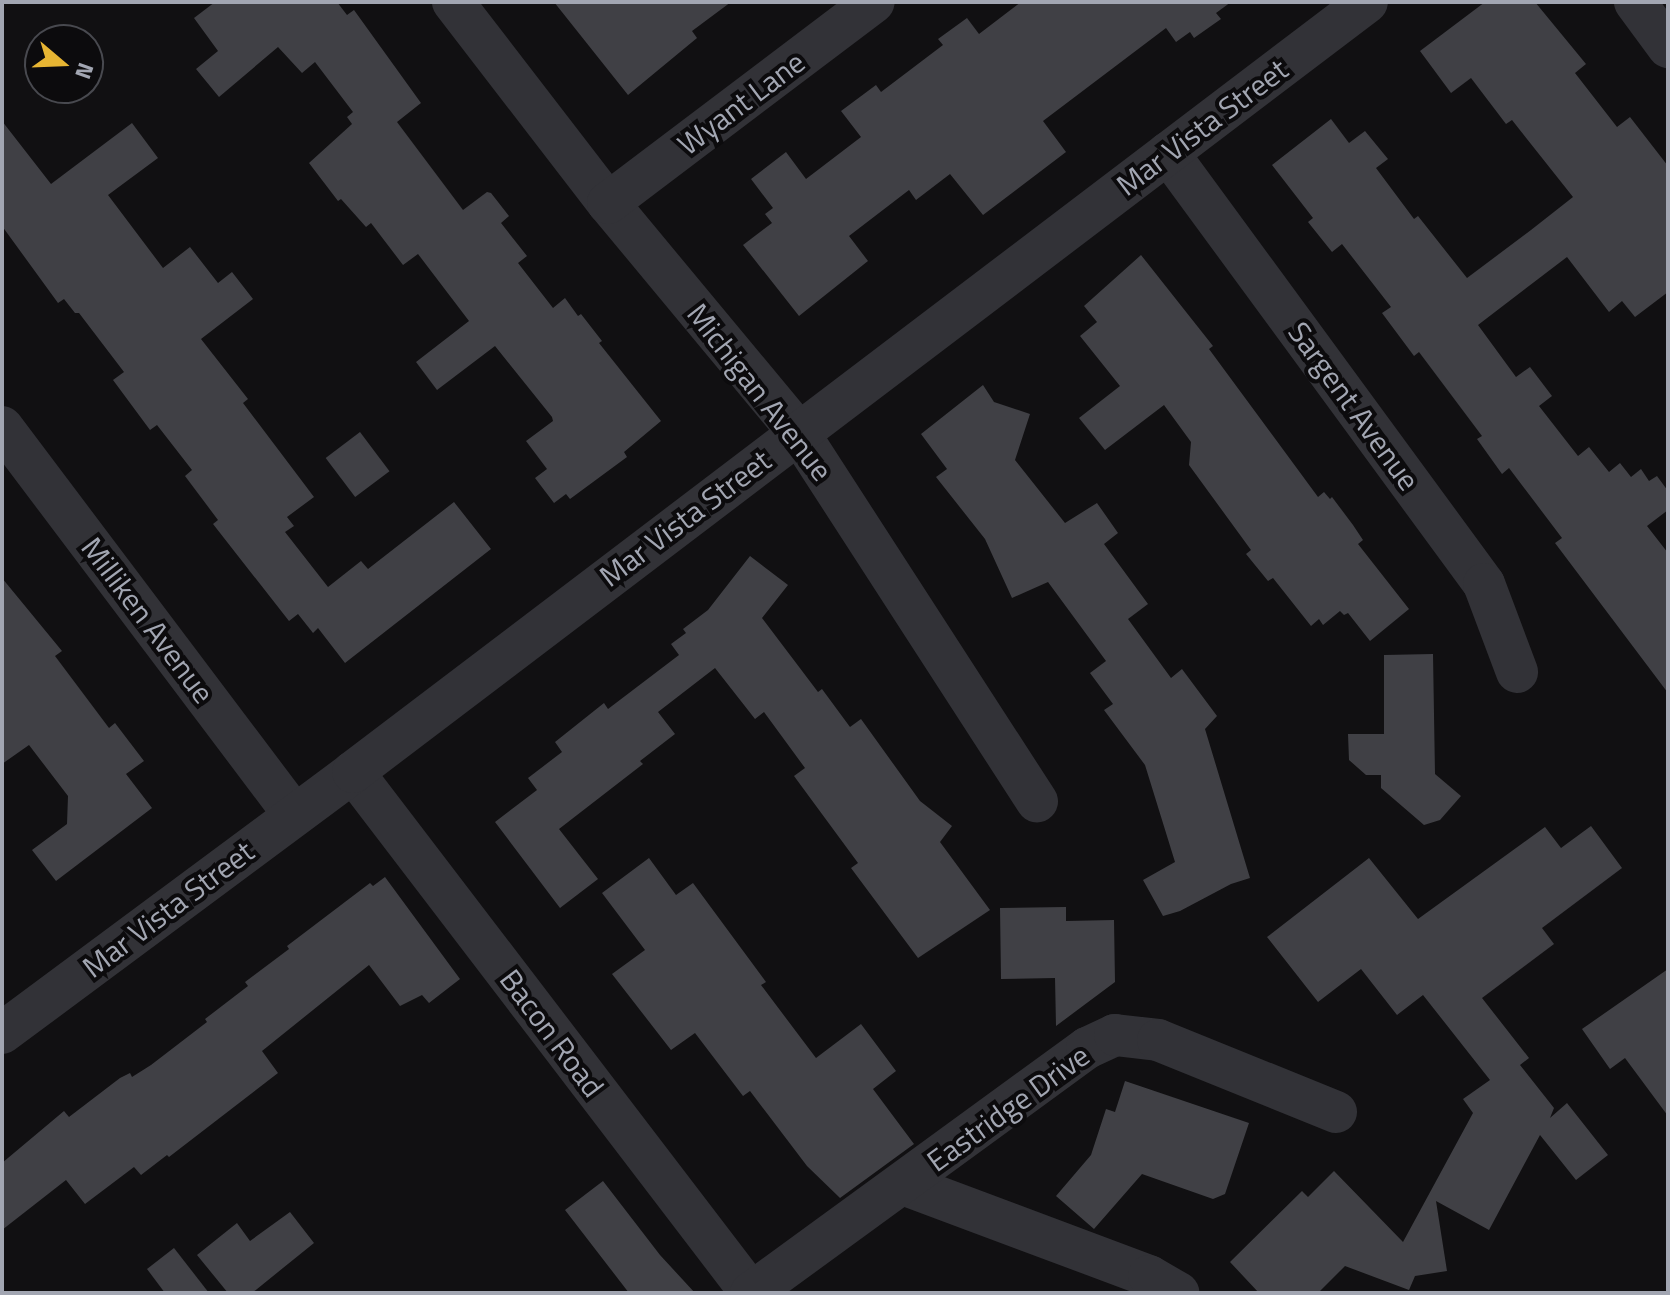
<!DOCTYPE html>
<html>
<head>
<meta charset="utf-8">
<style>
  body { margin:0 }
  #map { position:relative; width:1670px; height:1295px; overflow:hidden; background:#111012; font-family:"Titillium Web",sans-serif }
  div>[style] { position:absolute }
  .building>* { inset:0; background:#404045; transform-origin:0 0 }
  .minor>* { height:42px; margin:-21px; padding:0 21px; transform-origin:21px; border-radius:21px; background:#323237 }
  span { translate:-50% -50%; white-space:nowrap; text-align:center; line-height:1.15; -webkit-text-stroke:8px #0c0b0d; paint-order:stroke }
  .street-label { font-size:30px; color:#a2a6b2 }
  .frame { position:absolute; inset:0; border:4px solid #a2a6b2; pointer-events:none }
  .north { position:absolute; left:24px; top:24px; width:80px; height:80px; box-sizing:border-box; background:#0c0b0d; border:2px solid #48494f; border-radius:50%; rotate:109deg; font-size:22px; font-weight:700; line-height:32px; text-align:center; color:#a2a6b2 }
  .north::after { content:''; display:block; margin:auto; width:28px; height:36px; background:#e7b533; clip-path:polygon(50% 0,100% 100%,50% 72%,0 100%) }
</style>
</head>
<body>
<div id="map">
  <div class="building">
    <i style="clip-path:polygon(215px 2px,337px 2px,347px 15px,354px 10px,421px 103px,397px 122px,463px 210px,487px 192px,491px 193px,509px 216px,501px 223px,527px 256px,518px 263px,553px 308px,565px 298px,578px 316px,581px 314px,602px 341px,599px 343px,661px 421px,624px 452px,627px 457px,570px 499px,566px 494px,554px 503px,535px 478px,547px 469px,526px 441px,553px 421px,552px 417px,495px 346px,437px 390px,416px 362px,469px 321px,418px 254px,403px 265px,371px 223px,366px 227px,341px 199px,338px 201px,309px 163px,352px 124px,347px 117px,353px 112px,315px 62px,302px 73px,278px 47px,219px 97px,196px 69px,218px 51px,194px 18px)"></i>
    <i style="clip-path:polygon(554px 2px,731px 2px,692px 31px,697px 38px,628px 95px)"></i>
    <i style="clip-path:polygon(1021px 2px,1231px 2px,1216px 13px,1221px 19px,1194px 38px,1190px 32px,1176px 42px,1166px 28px,1043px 121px,1066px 152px,983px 215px,950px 174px,916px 200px,909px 190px,849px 236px,868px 261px,799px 316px,743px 245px,772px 223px,765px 214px,773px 208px,751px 179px,786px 152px,806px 179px,861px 137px,841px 111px,876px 85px,881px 92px,943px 45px,938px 39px,967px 18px,979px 34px)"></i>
    <i style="clip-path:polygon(1485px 2px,1535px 2px,1586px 64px,1575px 73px,1617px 127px,1630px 117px,1668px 166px,1668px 292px,1635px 317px,1622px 301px,1609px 312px,1567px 257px,1478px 325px,1516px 377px,1530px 367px,1552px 396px,1539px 406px,1578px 456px,1589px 447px,1609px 472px,1620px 463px,1631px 477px,1641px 469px,1649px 481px,1657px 476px,1668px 491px,1668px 510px,1647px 526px,1668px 553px,1668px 693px,1555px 543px,1562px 538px,1509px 468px,1502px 474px,1477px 439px,1482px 436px,1419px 352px,1414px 356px,1382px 313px,1391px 307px,1342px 244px,1332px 252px,1308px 222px,1313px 218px,1272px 165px,1331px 119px,1349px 143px,1365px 131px,1388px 159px,1376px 168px,1414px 219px,1418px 216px,1467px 278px,1531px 230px,1573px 197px,1512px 120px,1506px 124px,1471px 78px,1451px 93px,1420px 51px)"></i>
    <i style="clip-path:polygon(2px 121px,51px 184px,132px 123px,158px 158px,108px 195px,163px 268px,190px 247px,218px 283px,232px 272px,253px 299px,201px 339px,248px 399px,243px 403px,314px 497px,287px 517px,294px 526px,285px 532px,328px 587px,361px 561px,368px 569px,454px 502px,491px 549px,345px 663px,318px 628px,313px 633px,298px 614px,289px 621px,213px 524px,218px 520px,185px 476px,192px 470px,157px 425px,150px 430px,113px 380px,124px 372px,79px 313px,75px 313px,64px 299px,58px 303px,2px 226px)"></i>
    <i style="clip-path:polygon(1141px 255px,1213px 346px,1209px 349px,1318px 497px,1324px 492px,1330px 499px,1332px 497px,1353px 525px,1363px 540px,1358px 544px,1409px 609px,1370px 641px,1348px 613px,1344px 615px,1340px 611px,1323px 625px,1319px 619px,1311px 626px,1273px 578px,1268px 581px,1246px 554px,1251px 550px,1189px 465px,1191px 442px,1164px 405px,1105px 450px,1079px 418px,1120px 386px,1080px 336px,1097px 322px,1084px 306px)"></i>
    <i style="clip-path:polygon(983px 385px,994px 402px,1030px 414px,1015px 460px,1065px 523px,1097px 503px,1118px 533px,1104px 544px,1148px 604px,1128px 619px,1171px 678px,1182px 669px,1217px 716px,1205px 729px,1250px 878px,1231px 884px,1180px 911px,1163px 916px,1143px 880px,1175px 862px,1145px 765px,1104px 710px,1113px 704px,1090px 673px,1106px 661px,1048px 582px,1012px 598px,985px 539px,936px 477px,947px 469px,921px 434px)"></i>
    <i style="left:360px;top:432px;width:49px;height:43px;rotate:53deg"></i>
    <i style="clip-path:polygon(750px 556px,788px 585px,762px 618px,818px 692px,822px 689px,850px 727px,861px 719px,920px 801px,952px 826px,940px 842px,990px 910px,918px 958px,851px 868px,858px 863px,794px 776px,805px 768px,764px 712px,755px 719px,715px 668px,658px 712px,675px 734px,640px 761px,643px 764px,559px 829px,598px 879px,560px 908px,495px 822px,537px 790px,528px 778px,562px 752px,555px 742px,604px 703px,608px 709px,679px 655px,671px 644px,686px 633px,683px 629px,708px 610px)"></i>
    <i style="clip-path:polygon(2px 578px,62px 651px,55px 656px,109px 728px,115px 723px,144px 761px,126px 774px,152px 808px,56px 881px,32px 850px,67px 824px,68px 796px,29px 745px,2px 764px)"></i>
    <i style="clip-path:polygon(1433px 654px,1435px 774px,1461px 796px,1440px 820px,1424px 825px,1381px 788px,1381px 775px,1366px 775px,1349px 760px,1348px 734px,1384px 734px,1384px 655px)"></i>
    <i style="clip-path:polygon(1591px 826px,1622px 868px,1542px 928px,1554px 944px,1482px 998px,1529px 1058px,1520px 1065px,1554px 1108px,1550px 1118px,1567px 1103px,1608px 1155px,1576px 1180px,1540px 1135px,1489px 1230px,1436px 1201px,1447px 1271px,1415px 1276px,1409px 1290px,1345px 1266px,1318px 1293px,1259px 1293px,1230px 1262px,1302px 1191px,1308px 1197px,1334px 1171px,1403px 1242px,1473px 1113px,1463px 1099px,1490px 1080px,1423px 995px,1397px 1015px,1361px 969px,1318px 1002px,1267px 937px,1369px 858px,1418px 919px,1545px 827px,1561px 848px)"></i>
    <i style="clip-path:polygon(649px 858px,676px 895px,693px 883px,766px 982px,761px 985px,816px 1058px,861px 1024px,896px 1071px,873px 1089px,914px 1144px,840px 1198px,807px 1166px,750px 1091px,743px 1096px,695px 1033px,671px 1050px,612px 974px,645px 950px,602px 893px)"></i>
    <i style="clip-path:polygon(385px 877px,460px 979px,429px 1003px,422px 995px,400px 1006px,369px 965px,262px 1051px,278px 1073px,169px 1157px,167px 1155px,141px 1175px,134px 1167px,85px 1204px,66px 1180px,2px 1230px,2px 1163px,64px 1111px,69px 1117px,120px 1078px,130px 1073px,132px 1077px,151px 1065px,207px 1022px,205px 1019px,248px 986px,245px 982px,289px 949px,287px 946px,370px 883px,373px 886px)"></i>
    <i style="clip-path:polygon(1066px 907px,1066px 921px,1114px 920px,1115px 982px,1056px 1026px,1055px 978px,1001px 979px,1000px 908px)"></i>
    <i style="clip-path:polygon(1668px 969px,1668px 1116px,1625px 1058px,1610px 1069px,1582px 1029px)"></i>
    <i style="clip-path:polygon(1125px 1081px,1249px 1123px,1225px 1194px,1213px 1199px,1142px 1174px,1094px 1229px,1056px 1196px,1091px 1155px,1106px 1109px,1115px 1112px)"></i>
    <i style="clip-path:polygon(603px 1181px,660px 1255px,695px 1293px,629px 1293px,565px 1210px)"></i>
    <i style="clip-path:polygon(290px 1212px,314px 1243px,252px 1293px,228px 1293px,197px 1255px,237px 1223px,250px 1241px)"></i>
    <i style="clip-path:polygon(174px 1248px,209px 1293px,165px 1293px,147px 1269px)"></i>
  </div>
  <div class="minor">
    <i style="left:453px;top:2px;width:254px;rotate:52.4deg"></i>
    <i style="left:608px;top:203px;width:298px;rotate:50.3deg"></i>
    <i style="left:798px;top:432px;width:440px;rotate:57.1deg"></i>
    <i style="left:1635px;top:2px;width:56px;rotate:53.7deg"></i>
    <i style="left:1168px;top:153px;width:534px;rotate:53.75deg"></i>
    <i style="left:1484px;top:584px;width:94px;rotate:69.4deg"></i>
    <i style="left:608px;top:203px;width:333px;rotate:-37.1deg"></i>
    <i style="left:2px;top:427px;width:485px;rotate:53deg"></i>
    <i style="left:353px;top:772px;width:656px;rotate:52.62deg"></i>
    <i style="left:2px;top:1033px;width:437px;rotate:-36.6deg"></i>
    <i style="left:353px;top:772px;width:1273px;rotate:-37.21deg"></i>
    <i style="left:903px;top:1184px;width:263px;rotate:20.5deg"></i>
    <i style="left:1149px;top:1276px;width:34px;rotate:30deg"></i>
    <i style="left:751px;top:1293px;width:416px;rotate:-36.1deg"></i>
    <i style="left:1087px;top:1048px;width:31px;rotate:-25deg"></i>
    <i style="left:1115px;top:1035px;width:43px;rotate:6.6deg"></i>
    <i style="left:1158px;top:1040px;width:192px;rotate:22deg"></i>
  </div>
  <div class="street-label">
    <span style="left:741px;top:103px;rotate:-37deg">Wyant Lane</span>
    <span style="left:1202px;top:127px;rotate:-37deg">Mar Vista Street</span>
    <span style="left:760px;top:392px;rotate:52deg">Michigan Avenue</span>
    <span style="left:1354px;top:406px;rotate:54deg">Sargent Avenue</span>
    <span style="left:685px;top:518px;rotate:-37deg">Mar Vista Street</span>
    <span style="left:148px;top:620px;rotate:53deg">Milliken Avenue</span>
    <span style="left:168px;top:909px;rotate:-37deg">Mar Vista Street</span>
    <span style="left:552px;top:1033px;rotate:53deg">Bacon Road</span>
    <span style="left:1008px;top:1108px;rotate:-36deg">Eastridge Drive</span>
  </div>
  <div class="frame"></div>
  <div class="north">N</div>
</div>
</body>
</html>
